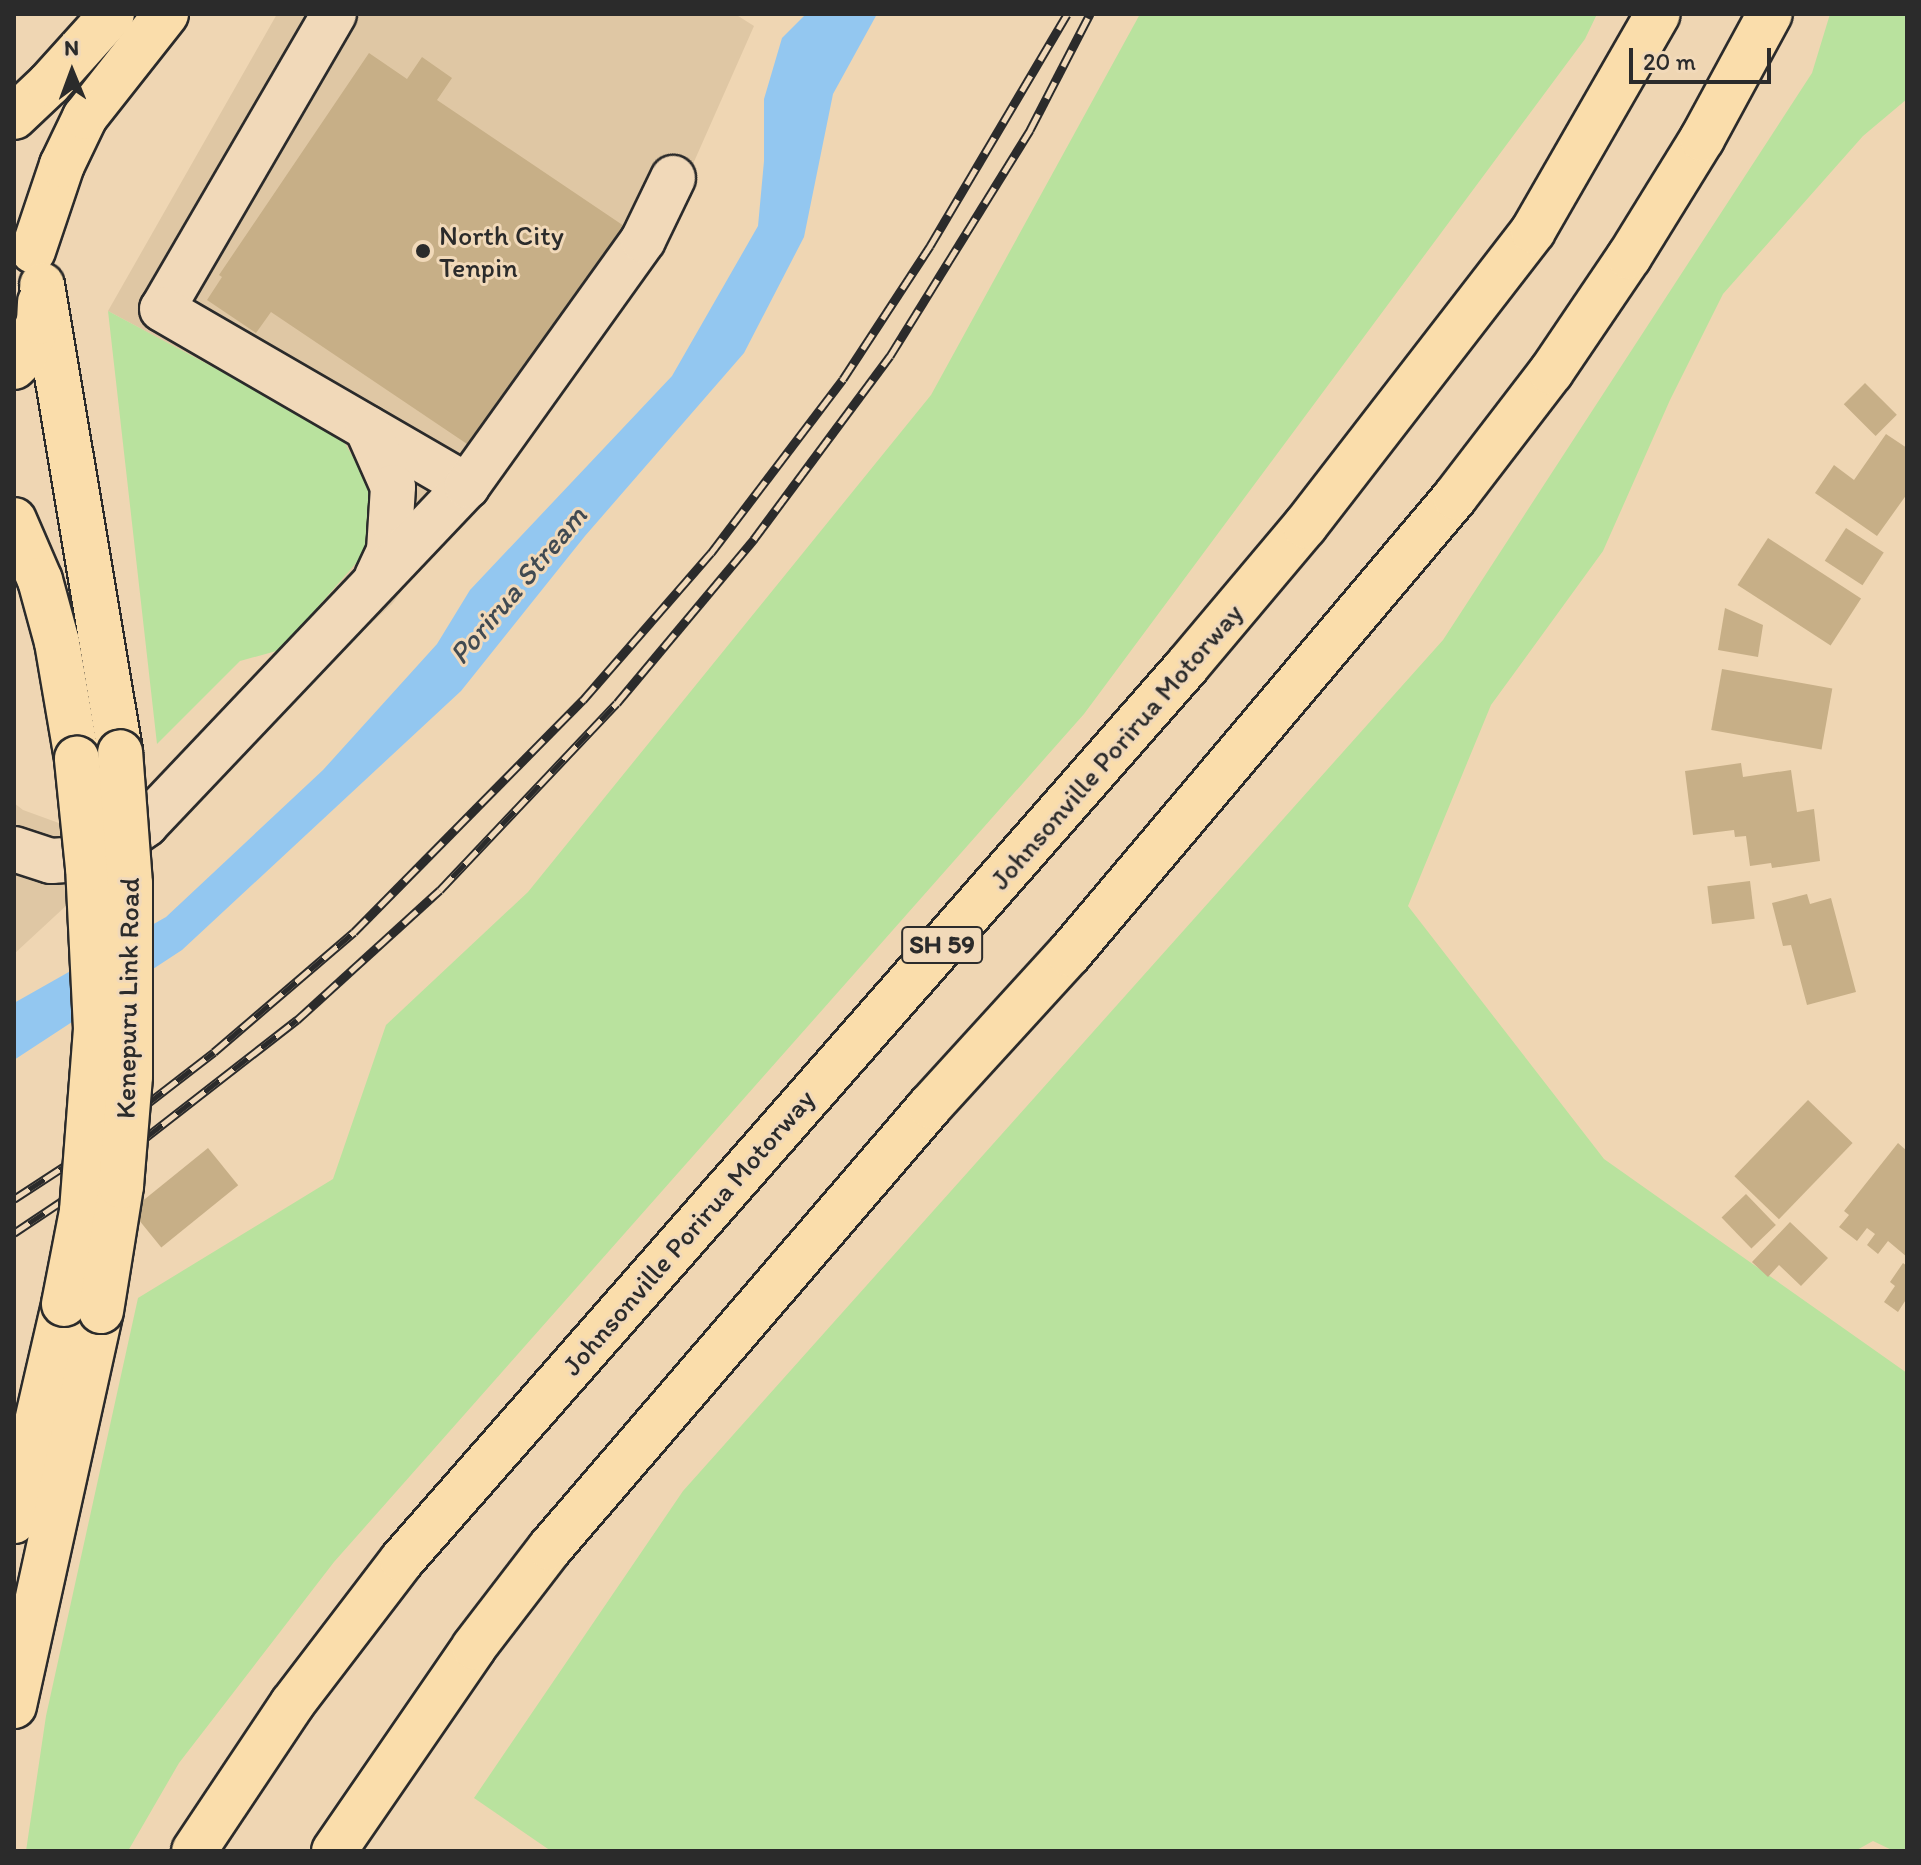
<!DOCTYPE html>
<html>
<head>
<meta charset="utf-8">
<style>
  body { margin:0 }
  #map { position:relative; width:1921px; height:1865px; overflow:hidden; background:#efd6b3; font-family:Itim,sans-serif }
  div>[style] { position:absolute }
  .built>* { inset:0; background:#dfc7a4 }
  .green>* { inset:0; background:#b9e29e }
  .water>* { inset:0; background:#93c7f0 }
  .building>* { inset:0; background:#c7af87; transform-origin:0 0 }
  .roads { filter:drop-shadow(2px 0 #2b2b2b) drop-shadow(-2px 0 #2b2b2b) drop-shadow(0 2px #2b2b2b) drop-shadow(0 -2px #2b2b2b) }
  .minor>* { height:44px; margin:-22px; padding:0 22px; transform-origin:22px; border-radius:22px; background:#f1d9b9 }
  .major>* { height:44px; margin:-22px; padding:0 22px; transform-origin:22px; border-radius:22px; background:#faddab }
  .highway>* { height:44px; margin:-22px; padding:0 22px; transform-origin:22px; border-radius:22px; background:#faddab }
  .rail>* { height:9px; margin-top:-4.5px; transform-origin:0; background:repeating-linear-gradient(90deg,#f1d9b9 0 18px,#2b2b2b 0 36px); box-sizing:border-box; border-block:2px solid #2b2b2b }
  .bridges { filter:drop-shadow(2px 0 #2b2b2b) drop-shadow(-2px 0 #2b2b2b) drop-shadow(0 2px #2b2b2b) drop-shadow(0 -2px #2b2b2b) }
  .major-bridge>* { height:44px; margin:-22px; padding:0 22px; transform-origin:22px; border-radius:22px; background:#faddab }
  .dots>* { width:22px; height:22px; translate:-50% -50%; box-sizing:border-box; border:4px solid #f1d9b9; border-radius:50% }
  span { translate:-50% -50%; white-space:nowrap; text-align:center; line-height:1.15; -webkit-text-stroke:6px #f1d9b9; paint-order:stroke }
  .shield-label span { padding:2px 6px; background:#f1d9b9; border:2px solid; border-radius:6px; -webkit-text-stroke-width:0 }
  .shield-label { font-size:26px; color:#2b2b2b; font-weight:700 }
  .poi-label { font-size:28px; color:#2b2b2b }
  .left { translate:0 -50%; text-align:left }
  .street-label { font-size:28px; color:#2b2b2b }
  .water-label { font-size:30px; color:#404a52; font-style:italic }
  .frame { position:absolute; inset:0; border:16px solid #2b2b2b; pointer-events:none }
  .north { position:absolute; left:32px; top:32px; width:80px; height:80px; -webkit-text-stroke:6px #f1d9b9; paint-order:stroke; rotate:359deg; font-size:22px; font-weight:700; line-height:32px; text-align:center; color:#2b2b2b }
  .north::after { content:''; display:block; margin:auto; width:28px; height:36px; background:#2b2b2b; clip-path:polygon(50% 0,100% 100%,50% 72%,0 100%) }
  .scale { position:absolute; left:1629px; top:48px; width:142px; height:36px; box-sizing:border-box; border:4px solid #2b2b2b; border-top:0; padding-left:10px; font-size:24px; line-height:28px; white-space:nowrap; color:#2b2b2b; -webkit-text-stroke:6px #f1d9b9; paint-order:stroke }
</style>
</head>
<body>
<div id="map">
  <div class="built">
    <i style="clip-path:polygon(277px 14px,735px 14px,754px 26px,655px 250px,392px 604px,14px 954px,14px 803px,23px 810px,67px 826px,113px 821px,170px 778px,365px 553px,340px 435px,108px 311px)"></i>
  </div>
  <div class="green">
    <i style="clip-path:polygon(1140px 14px,1597px 14px,1585px 39px,1084px 714px,334px 1562px,179px 1763px,128px 1851px,26px 1851px,46px 1716px,138px 1298px,333px 1179px,386px 1025px,528px 892px,931px 395px)"></i>
    <i style="clip-path:polygon(1830px 14px,1907px 14px,1907px 99px,1863px 136px,1723px 294px,1670px 400px,1603px 551px,1491px 705px,1408px 906px,1604px 1159px,1907px 1373px,1907px 1851px,1894px 1851px,1873px 1841px,1855px 1851px,551px 1851px,474px 1798px,683px 1491px,1443px 640px,1812px 73px)"></i>
    <i style="clip-path:polygon(108px 311px,340px 435px,369px 485px,370px 526px,365px 553px,280px 650px,240px 661px,157px 744px)"></i>
  </div>
  <div class="water">
    <i style="clip-path:polygon(806px 14px,877px 14px,833px 94px,804px 237px,744px 353px,585px 536px,461px 691px,182px 950px,14px 1060px,14px 1003px,166px 917px,323px 770px,437px 644px,470px 590px,672px 376px,758px 226px,764px 161px,764px 99px,782px 38px)"></i>
  </div>
  <div class="building">
    <i style="clip-path:polygon(369px 53px,407px 79px,422px 57px,452px 78px,437px 100px,627px 228px,476px 450px,271px 312px,256px 333px,207px 300px,222px 277px,219px 275px)"></i>
    <i style="left:1865px;top:383px;width:45px;height:30px;rotate:45deg"></i>
    <i style="clip-path:polygon(1886px 434px,1907px 448px,1907px 494px,1877px 536px,1815px 493px,1834px 465px,1854px 480px)"></i>
    <i style="left:1846px;top:528px;width:45px;height:39px;rotate:33deg"></i>
    <i style="left:1768px;top:538px;width:111px;height:56px;rotate:33deg"></i>
    <i style="clip-path:polygon(1725px 608px,1763px 625px,1758px 657px,1718px 650px)"></i>
    <i style="left:1722px;top:669px;width:112px;height:62px;rotate:10deg"></i>
    <i style="clip-path:polygon(1741px 763px,1743px 777px,1791px 770px,1797px 812px,1814px 809px,1820px 861px,1772px 868px,1771px 863px,1750px 866px,1746px 836px,1735px 837px,1734px 830px,1693px 835px,1685px 771px)"></i>
    <i style="left:1750px;top:881px;width:38px;height:43px;rotate:83deg"></i>
    <i style="clip-path:polygon(1807px 894px,1810px 904px,1831px 898px,1856px 992px,1807px 1005px,1791px 945px,1783px 946px,1772px 903px)"></i>
    <i style="left:1808px;top:1100px;width:62px;height:106px;rotate:44deg"></i>
    <i style="clip-path:polygon(1898px 1143px,1907px 1151px,1907px 1257px,1888px 1241px,1878px 1254px,1867px 1245px,1875px 1234px,1867px 1228px,1857px 1241px,1839px 1227px,1849px 1215px,1844px 1211px)"></i>
    <i style="left:208px;top:1148px;width:48px;height:99px;rotate:51deg"></i>
    <i style="left:1746px;top:1194px;width:43px;height:34px;rotate:46deg"></i>
    <i style="clip-path:polygon(1790px 1222px,1828px 1258px,1801px 1286px,1779px 1265px,1768px 1277px,1752px 1262px)"></i>
    <i style="clip-path:polygon(1903px 1263px,1907px 1266px,1907px 1298px,1898px 1312px,1884px 1302px,1895px 1286px,1890px 1282px)"></i>
  </div>
  <div class="roads">
    <div class="minor">
      <i style="left:334px;top:14px;width:341px;rotate:120.2deg"></i>
      <i style="left:162px;top:309px;width:353px;rotate:30.1deg"></i>
      <i style="left:367px;top:428px;width:64px;rotate:66.2deg"></i>
      <i style="left:393px;top:487px;width:64px;rotate:93.6deg"></i>
      <i style="left:389px;top:551px;width:29px;rotate:115deg"></i>
      <i style="left:14px;top:849px;width:39px;rotate:18deg"></i>
      <i style="left:51px;top:861px;width:32px;rotate:-4deg"></i>
      <i style="left:83px;top:859px;width:35px;rotate:-22deg"></i>
      <i style="left:115px;top:846px;width:38px;rotate:-35deg"></i>
      <i style="left:146px;top:824px;width:466px;rotate:-46.5deg"></i>
      <i style="left:467px;top:486px;width:302px;rotate:-54.4deg"></i>
      <i style="left:643px;top:240px;width:69px;rotate:-64.2deg"></i>
    </div>
    <div class="major">
      <i style="left:14px;top:117px;width:48px;rotate:-43.3deg"></i>
      <i style="left:49px;top:84px;width:94px;rotate:-48deg"></i>
      <i style="left:33px;top:251px;width:91px;rotate:-71.4deg"></i>
      <i style="left:62px;top:165px;width:53px;rotate:-64.4deg"></i>
      <i style="left:85px;top:117px;width:131px;rotate:-51.8deg"></i>
      <i style="left:42px;top:285px;width:473px;rotate:80.5deg"></i>
      <i style="left:14px;top:367px;width:14px;rotate:-45deg"></i>
      <i style="left:24px;top:357px;width:38px;rotate:-67deg"></i>
      <i style="left:39px;top:322px;width:20px;rotate:-87deg"></i>
      <i style="left:14px;top:520px;width:65px;rotate:66.6deg"></i>
      <i style="left:40px;top:580px;width:64px;rotate:74.7deg"></i>
      <i style="left:57px;top:642px;width:119px;rotate:80.3deg"></i>
      <i style="left:14px;top:1521px;width:223px;rotate:-77deg"></i>
      <i style="left:14px;top:1706px;width:404px;rotate:-77.6deg"></i>
    </div>
    <div class="highway">
      <i style="left:194px;top:1851px;width:177px;rotate:-56.3deg"></i>
      <i style="left:292px;top:1704px;width:181px;rotate:-52.6deg"></i>
      <i style="left:402px;top:1560px;width:1190px;rotate:-48.71deg"></i>
      <i style="left:1187px;top:666px;width:183px;rotate:-49.9deg"></i>
      <i style="left:1305px;top:526px;width:373px;rotate:-52.3deg"></i>
      <i style="left:1533px;top:231px;width:250px;rotate:-60.1deg"></i>
      <i style="left:334px;top:1851px;width:247px;rotate:-55.5deg"></i>
      <i style="left:474px;top:1647px;width:125px;rotate:-52.5deg"></i>
      <i style="left:550px;top:1548px;width:583px;rotate:-49.31deg"></i>
      <i style="left:930px;top:1106px;width:206px;rotate:-47.6deg"></i>
      <i style="left:1069px;top:954px;width:598px;rotate:-49.81deg"></i>
      <i style="left:1455px;top:497px;width:158px;rotate:-52.5deg"></i>
      <i style="left:1551px;top:372px;width:139px;rotate:-55.9deg"></i>
      <i style="left:1629px;top:257px;width:139px;rotate:-58.3deg"></i>
      <i style="left:1702px;top:139px;width:142px;rotate:-61.5deg"></i>
    </div>
  </div>
  <div class="rail">
    <i style="left:14px;top:1199px;width:75px;rotate:-33.1deg"></i>
    <i style="left:77px;top:1158px;width:173px;rotate:-37.7deg"></i>
    <i style="left:214px;top:1052px;width:184px;rotate:-40.6deg"></i>
    <i style="left:354px;top:932px;width:326px;rotate:-45.4deg"></i>
    <i style="left:583px;top:700px;width:195px;rotate:-49deg"></i>
    <i style="left:711px;top:553px;width:218px;rotate:-52.8deg"></i>
    <i style="left:843px;top:379px;width:159px;rotate:-56.8deg"></i>
    <i style="left:930px;top:246px;width:269px;rotate:-59.4deg"></i>
    <i style="left:14px;top:1233px;width:76px;rotate:-33.7deg"></i>
    <i style="left:77px;top:1191px;width:279px;rotate:-37.9deg"></i>
    <i style="left:297px;top:1020px;width:193px;rotate:-42.3deg"></i>
    <i style="left:440px;top:890px;width:257px;rotate:-46.6deg"></i>
    <i style="left:617px;top:703px;width:214px;rotate:-50.1deg"></i>
    <i style="left:754px;top:539px;width:228px;rotate:-53.4deg"></i>
    <i style="left:890px;top:356px;width:266px;rotate:-58.2deg"></i>
    <i style="left:1030px;top:130px;width:131px;rotate:-62.7deg"></i>
  </div>
  <div class="bridges">
    <div class="major-bridge">
      <i style="left:64px;top:1304px;width:95px;rotate:-79deg"></i>
      <i style="left:82px;top:1211px;width:183px;rotate:-85.6deg"></i>
      <i style="left:96px;top:1029px;width:161px;rotate:-92.8deg"></i>
      <i style="left:88px;top:868px;width:110px;rotate:-95.8deg"></i>
      <i style="left:101px;top:1311px;width:127px;rotate:-80.9deg"></i>
      <i style="left:121px;top:1186px;width:110px;rotate:-85.3deg"></i>
      <i style="left:130px;top:1076px;width:192px;rotate:-90deg"></i>
      <i style="left:130px;top:884px;width:132px;rotate:-94.3deg"></i>
    </div>
  </div>
  <div class="dots">
    <i style="left:423px;top:251px;background:#2b2b2b"></i>
  </div>
  <div class="shield-label">
    <span style="left:942px;top:945px">SH 59</span>
  </div>
  <div class="poi-label">
    <span class="left" style="left:439px;top:251px">North City<br>Tenpin</span>
  </div>
  <div class="street-label">
    <span style="left:1116px;top:746px;rotate:-49deg">Johnsonville Porirua Motorway</span>
    <span style="left:127px;top:998px;rotate:-89deg">Kenepuru Link Road</span>
    <span style="left:688px;top:1232px;rotate:-49deg">Johnsonville Porirua Motorway</span>
  </div>
  <div class="water-label">
    <span style="left:518px;top:585px;rotate:-50deg">Porirua Stream</span>
  </div>
  <div class="frame"></div>
  <div class="north">N</div>
  <div class="scale">20 m</div>
</div>
</body>
</html>
